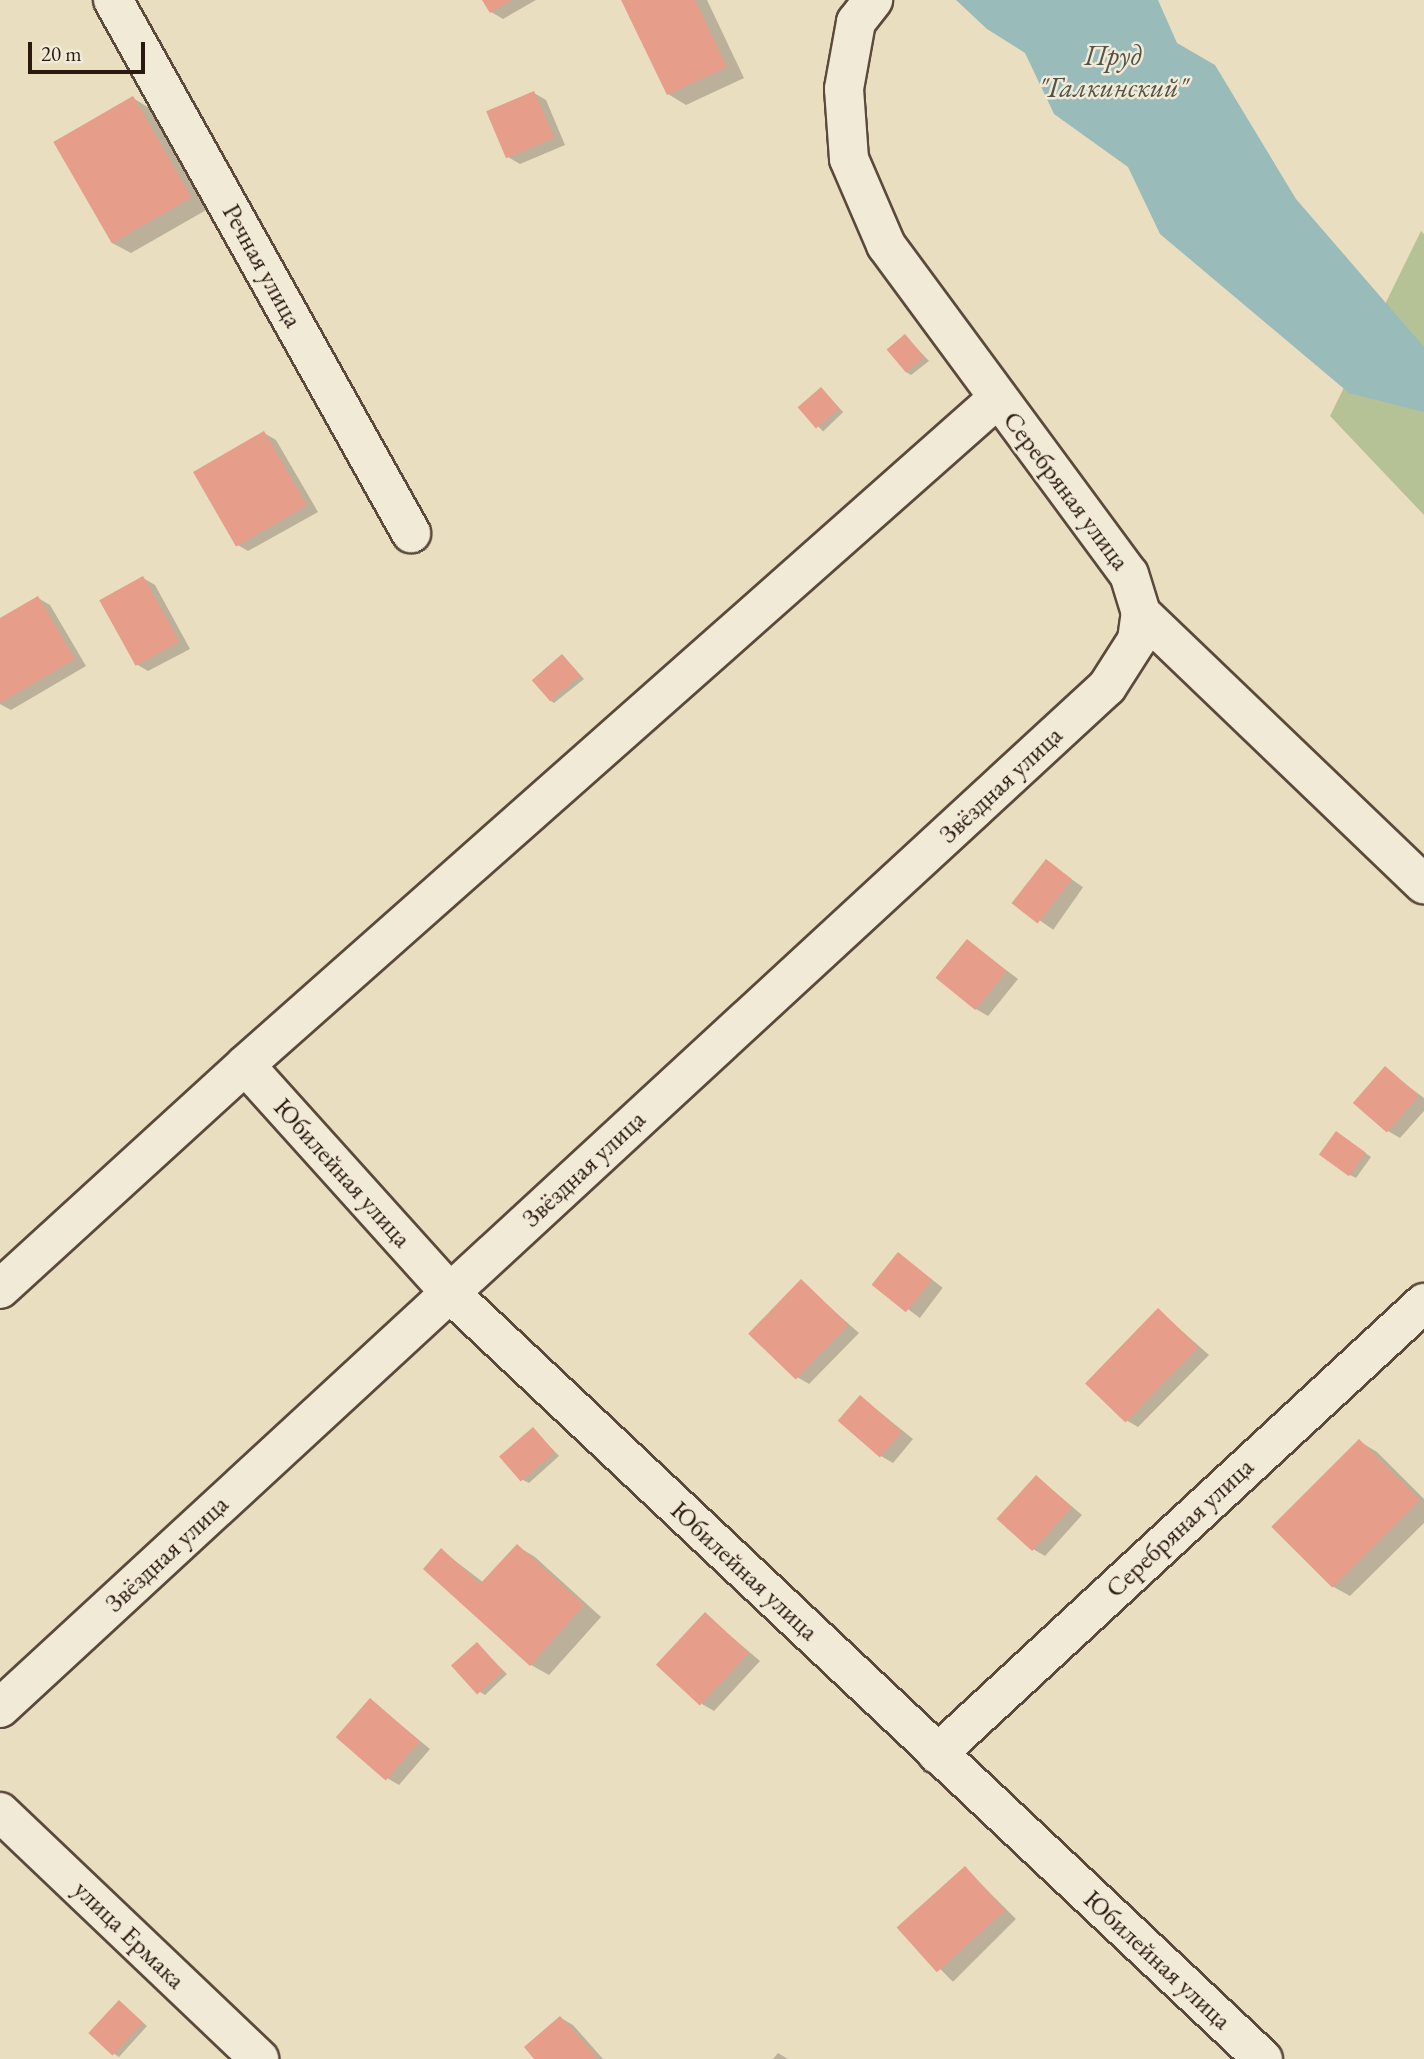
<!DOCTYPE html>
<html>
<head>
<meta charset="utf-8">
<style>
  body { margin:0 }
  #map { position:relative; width:1424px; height:2059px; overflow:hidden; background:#eadec1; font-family:"EB Garamond",serif }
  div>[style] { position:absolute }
  .green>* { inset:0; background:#b4c295 }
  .water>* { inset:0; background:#99bbb9 }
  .shadow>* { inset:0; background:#0003; transform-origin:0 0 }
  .building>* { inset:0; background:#e69d8a; transform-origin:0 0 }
  .roads { filter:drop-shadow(2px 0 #5b4a3c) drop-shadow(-2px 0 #5b4a3c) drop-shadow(0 2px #5b4a3c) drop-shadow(0 -2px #5b4a3c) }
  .street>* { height:38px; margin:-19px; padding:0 19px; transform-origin:19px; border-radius:19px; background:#f1ead7 }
  .secondary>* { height:38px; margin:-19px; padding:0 19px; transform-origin:19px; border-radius:19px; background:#f1ead7 }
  span { translate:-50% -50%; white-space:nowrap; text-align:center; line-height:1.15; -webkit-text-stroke:5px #f1ead7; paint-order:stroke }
  .street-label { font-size:26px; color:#2b1910 }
  .water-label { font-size:28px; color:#52524b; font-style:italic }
  .scale { position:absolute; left:28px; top:42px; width:117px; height:32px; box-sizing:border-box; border:4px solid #2b1910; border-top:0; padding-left:9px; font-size:21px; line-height:24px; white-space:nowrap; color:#2b1910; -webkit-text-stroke:5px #f1ead7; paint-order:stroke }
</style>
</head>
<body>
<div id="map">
  <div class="green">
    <i style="clip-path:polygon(1421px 231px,1424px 234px,1424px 515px,1330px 416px)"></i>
  </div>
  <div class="water">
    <i style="clip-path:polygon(956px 0,1158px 0,1177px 43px,1215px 65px,1296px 199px,1424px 347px,1424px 412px,1349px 393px,1160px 234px,1128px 167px,1054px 114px,1025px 53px,987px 29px)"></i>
  </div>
  <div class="shadow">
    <i style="clip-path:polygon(484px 0,536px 0,503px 19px,491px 12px)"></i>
    <i style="clip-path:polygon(623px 0,707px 0,744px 78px,686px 105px,668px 94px)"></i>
    <i style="clip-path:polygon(534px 93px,546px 100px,565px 145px,520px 164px,508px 157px)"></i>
    <i style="clip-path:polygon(133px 98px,151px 109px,208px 209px,131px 253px,112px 243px)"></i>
    <i style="clip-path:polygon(905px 336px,929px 361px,911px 375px,906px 372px)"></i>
    <i style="left:821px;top:389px;width:32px;height:28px;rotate:46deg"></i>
    <i style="clip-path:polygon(264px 433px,276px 440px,318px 512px,248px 551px,236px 544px)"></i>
    <i style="clip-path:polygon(143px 578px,155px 585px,190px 649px,148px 671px,136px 664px)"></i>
    <i style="clip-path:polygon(38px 598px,50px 605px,86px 666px,11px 710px,0 704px,0 620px)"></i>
    <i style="clip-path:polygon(563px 656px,584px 679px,554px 703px,549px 700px)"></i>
    <i style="left:1047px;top:862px;width:44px;height:52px;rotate:35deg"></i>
    <i style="clip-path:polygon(968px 941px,1018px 979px,988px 1016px,976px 1009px)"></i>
    <i style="clip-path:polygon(1385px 1069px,1424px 1098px,1424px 1111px,1400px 1138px,1388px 1131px)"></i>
    <i style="clip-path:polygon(1342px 1137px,1371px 1157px,1356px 1178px,1350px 1175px)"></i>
    <i style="left:898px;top:1254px;width:56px;height:38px;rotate:37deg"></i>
    <i style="clip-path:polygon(801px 1282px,859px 1333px,809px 1384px,797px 1377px)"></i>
    <i style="clip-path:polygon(1158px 1310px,1209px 1355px,1138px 1427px,1126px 1420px)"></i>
    <i style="clip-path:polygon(861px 1397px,913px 1439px,893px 1463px,881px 1456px)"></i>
    <i style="clip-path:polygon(533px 1429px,559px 1456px,529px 1483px,523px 1480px)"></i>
    <i style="clip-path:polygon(1359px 1441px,1377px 1452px,1424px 1499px,1424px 1523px,1350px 1596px,1332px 1586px)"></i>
    <i style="clip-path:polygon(1037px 1477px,1082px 1515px,1045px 1556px,1033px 1549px)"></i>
    <i style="clip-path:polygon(517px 1546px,535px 1557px,601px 1617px,549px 1675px,531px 1665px,441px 1550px,484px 1583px)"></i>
    <i style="clip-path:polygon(706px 1615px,760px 1661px,714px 1711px,702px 1704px)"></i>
    <i style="clip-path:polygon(477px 1645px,507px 1674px,485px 1695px,480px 1692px)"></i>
    <i style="clip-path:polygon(370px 1700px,430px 1749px,399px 1785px,387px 1778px)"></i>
    <i style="left:965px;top:1868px;width:72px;height:89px;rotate:45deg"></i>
    <i style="clip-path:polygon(119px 2002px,147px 2026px,119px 2057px,113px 2053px)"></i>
    <i style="clip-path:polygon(561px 2018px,573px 2025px,603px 2059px,536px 2059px)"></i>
    <i style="clip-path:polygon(778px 2053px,788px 2059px,773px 2059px)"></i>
  </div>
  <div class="building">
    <i style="clip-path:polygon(482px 0,512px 0,490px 13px)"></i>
    <i style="clip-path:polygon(621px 0,695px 0,727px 67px,667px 95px)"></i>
    <i style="left:534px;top:91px;width:51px;height:52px;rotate:67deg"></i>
    <i style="left:133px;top:96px;width:117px;height:92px;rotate:60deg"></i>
    <i style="left:905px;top:334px;width:30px;height:24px;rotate:50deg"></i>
    <i style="left:821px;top:387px;width:28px;height:31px;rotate:49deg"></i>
    <i style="left:264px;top:431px;width:86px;height:82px;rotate:60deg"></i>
    <i style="left:143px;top:576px;width:75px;height:50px;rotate:61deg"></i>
    <i style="clip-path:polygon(38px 596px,75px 659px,0 703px,0 618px)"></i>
    <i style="left:562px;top:654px;width:28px;height:40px;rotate:49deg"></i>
    <i style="left:1046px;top:859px;width:33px;height:56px;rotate:38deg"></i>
    <i style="left:967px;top:939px;width:51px;height:50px;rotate:39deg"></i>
    <i style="left:1385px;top:1066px;width:45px;height:49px;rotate:41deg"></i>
    <i style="left:1336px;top:1131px;width:37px;height:29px;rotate:36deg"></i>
    <i style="left:898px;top:1252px;width:44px;height:42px;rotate:39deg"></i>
    <i style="left:801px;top:1279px;width:66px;height:76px;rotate:44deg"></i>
    <i style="left:1158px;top:1308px;width:56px;height:105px;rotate:44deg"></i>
    <i style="left:860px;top:1395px;width:56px;height:34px;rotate:41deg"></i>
    <i style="left:533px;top:1427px;width:33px;height:45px;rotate:49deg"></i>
    <i style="left:1359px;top:1439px;width:86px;height:124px;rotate:45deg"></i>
    <i style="left:1036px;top:1475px;width:48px;height:59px;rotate:42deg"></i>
    <i style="clip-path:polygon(517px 1544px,584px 1605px,530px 1666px,423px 1569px,441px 1548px,480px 1584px)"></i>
    <i style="left:705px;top:1612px;width:60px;height:72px;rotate:43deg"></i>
    <i style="left:477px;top:1642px;width:39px;height:35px;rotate:48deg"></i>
    <i style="left:370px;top:1698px;width:66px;height:52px;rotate:41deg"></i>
    <i style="left:965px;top:1866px;width:60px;height:92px;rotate:48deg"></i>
    <i style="left:119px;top:2000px;width:33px;height:45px;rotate:43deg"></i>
    <i style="clip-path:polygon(560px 2016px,597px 2056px,593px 2059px,534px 2059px,524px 2047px)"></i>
  </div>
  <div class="roads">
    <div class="street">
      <i style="left:113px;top:0;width:611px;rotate:60.79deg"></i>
      <i style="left:856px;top:22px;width:68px;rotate:100.2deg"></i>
      <i style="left:844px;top:89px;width:70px;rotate:85.9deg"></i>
      <i style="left:849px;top:159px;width:94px;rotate:66.7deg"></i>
      <i style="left:886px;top:245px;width:409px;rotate:53.6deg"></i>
      <i style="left:1129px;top:574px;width:41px;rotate:72.9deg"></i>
      <i style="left:1141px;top:613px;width:392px;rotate:43.8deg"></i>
      <i style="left:245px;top:1065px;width:307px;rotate:48deg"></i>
      <i style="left:450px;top:1293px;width:1117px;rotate:43.3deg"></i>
      <i style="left:0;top:1289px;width:332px;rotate:-42.4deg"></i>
      <i style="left:245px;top:1065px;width:1006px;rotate:-41.53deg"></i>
      <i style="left:0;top:1708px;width:1506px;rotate:-42.69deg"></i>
      <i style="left:1107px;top:687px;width:56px;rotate:-57.4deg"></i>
      <i style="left:1137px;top:640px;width:27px;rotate:-82deg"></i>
      <i style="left:937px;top:1754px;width:664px;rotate:-42.8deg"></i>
      <i style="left:0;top:1812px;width:358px;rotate:43.6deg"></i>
    </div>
    <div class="secondary">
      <i style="left:856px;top:22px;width:28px;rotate:-52deg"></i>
    </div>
  </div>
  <div class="street-label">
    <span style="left:262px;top:266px;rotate:61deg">Речная улица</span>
    <span style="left:1066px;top:491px;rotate:53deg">Серебряная улица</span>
    <span style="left:1001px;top:785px;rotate:-43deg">Звёздная улица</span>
    <span style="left:584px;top:1169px;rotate:-43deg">Звёздная улица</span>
    <span style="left:342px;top:1173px;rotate:48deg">Юбилейная улица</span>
    <span style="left:1180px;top:1528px;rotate:-43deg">Серебряная улица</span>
    <span style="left:167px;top:1554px;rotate:-43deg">Звёздная улица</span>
    <span style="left:744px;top:1571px;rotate:43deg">Юбилейная улица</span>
    <span style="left:129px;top:1935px;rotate:44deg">улица Ермака</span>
    <span style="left:1157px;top:1960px;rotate:43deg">Юбилейная улица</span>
  </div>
  <div class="water-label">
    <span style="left:1113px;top:71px">Пруд<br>"Галкинский"</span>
  </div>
  <div class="scale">20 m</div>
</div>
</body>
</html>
